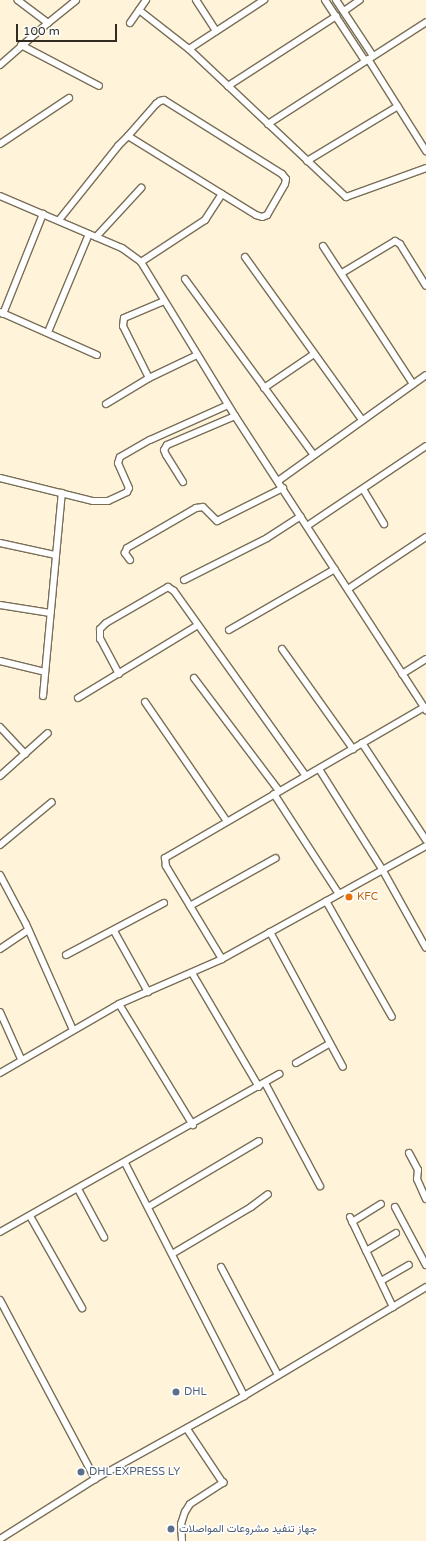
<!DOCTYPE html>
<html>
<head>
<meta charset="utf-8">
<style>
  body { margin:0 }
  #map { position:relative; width:426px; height:1541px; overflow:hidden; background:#fff4d9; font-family:"Varela Round",Vazirmatn,sans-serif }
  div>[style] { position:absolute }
  .roads { filter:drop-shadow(1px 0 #796f58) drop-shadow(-1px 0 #796f58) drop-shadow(0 1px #796f58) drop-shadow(0 -1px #796f58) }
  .minor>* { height:6px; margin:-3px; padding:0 3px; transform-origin:3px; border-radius:3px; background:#fff }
  .dots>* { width:11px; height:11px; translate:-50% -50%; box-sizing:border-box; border:2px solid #fff; border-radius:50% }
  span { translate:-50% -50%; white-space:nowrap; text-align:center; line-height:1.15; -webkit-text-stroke:3px #fff; paint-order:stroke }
  .food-label { font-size:11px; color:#c56008 }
  .left { translate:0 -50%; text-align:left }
  .service-label { font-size:11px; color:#4e5e75 }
  .scale { position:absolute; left:16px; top:24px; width:101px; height:18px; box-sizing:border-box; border:2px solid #312c22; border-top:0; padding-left:5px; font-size:12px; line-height:14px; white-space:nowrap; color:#312c22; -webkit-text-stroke:3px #fff; paint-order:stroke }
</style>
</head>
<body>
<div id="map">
  <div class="roads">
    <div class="minor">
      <i style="left:196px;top:0;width:37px;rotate:57deg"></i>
      <i style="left:325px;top:0;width:73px;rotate:56.7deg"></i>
      <i style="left:336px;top:0;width:67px;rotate:56.5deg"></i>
      <i style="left:139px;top:10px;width:63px;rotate:38deg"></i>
      <i style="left:189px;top:49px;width:216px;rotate:43.3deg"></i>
      <i style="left:346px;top:197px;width:85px;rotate:-19.9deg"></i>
      <i style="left:344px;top:11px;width:19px;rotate:-35deg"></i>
      <i style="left:48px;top:23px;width:36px;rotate:-39deg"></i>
      <i style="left:130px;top:23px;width:28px;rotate:-55deg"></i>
      <i style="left:21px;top:45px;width:88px;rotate:27.7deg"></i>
      <i style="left:189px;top:49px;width:90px;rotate:-33.2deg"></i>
      <i style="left:368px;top:59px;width:109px;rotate:57.8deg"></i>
      <i style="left:0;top:65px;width:64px;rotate:-41.2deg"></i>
      <i style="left:48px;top:23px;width:38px;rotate:-143deg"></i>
      <i style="left:228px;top:86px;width:129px;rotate:-32.9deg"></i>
      <i style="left:268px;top:124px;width:188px;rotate:-32.8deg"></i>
      <i style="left:0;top:144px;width:83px;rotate:-33.7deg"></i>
      <i style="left:307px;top:161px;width:106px;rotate:-31.1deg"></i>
      <i style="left:0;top:196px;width:133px;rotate:23.1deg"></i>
      <i style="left:122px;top:248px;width:24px;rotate:36deg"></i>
      <i style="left:141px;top:262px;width:180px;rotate:58.6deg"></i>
      <i style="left:235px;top:416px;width:351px;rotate:57deg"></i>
      <i style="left:59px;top:220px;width:95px;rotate:-51.4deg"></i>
      <i style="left:118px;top:146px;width:14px;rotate:-45deg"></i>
      <i style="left:128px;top:136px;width:43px;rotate:-48.8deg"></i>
      <i style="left:156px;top:104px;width:5px;rotate:-37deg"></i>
      <i style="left:160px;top:101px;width:4px;rotate:-14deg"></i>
      <i style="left:164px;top:100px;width:139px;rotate:32.1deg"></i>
      <i style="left:282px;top:174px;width:6px;rotate:51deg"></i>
      <i style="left:286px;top:179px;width:5px;rotate:101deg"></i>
      <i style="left:285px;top:184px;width:36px;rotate:120deg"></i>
      <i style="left:267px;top:215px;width:5px;rotate:158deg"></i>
      <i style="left:262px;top:217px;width:6px;rotate:-162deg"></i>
      <i style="left:256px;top:215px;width:150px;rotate:-148.3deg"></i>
      <i style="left:96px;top:237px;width:67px;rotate:-47.4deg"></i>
      <i style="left:323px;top:246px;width:165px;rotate:56.9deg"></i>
      <i style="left:245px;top:257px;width:201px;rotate:54.3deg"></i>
      <i style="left:141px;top:262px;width:77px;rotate:-33.3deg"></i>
      <i style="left:205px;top:220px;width:31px;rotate:-57deg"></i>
      <i style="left:342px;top:273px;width:62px;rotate:-31.1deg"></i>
      <i style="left:395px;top:241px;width:6px;rotate:31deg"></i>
      <i style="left:400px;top:244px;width:49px;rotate:58.2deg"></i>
      <i style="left:185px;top:279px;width:218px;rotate:53.8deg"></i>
      <i style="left:0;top:312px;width:106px;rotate:23.9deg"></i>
      <i style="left:3px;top:314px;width:108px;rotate:-68.2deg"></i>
      <i style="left:48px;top:332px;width:106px;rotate:-67.3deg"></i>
      <i style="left:149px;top:378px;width:58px;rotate:-116.6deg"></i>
      <i style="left:123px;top:326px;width:8px;rotate:-83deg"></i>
      <i style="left:124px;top:318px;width:43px;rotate:-23deg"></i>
      <i style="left:264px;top:388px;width:60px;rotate:-34.2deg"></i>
      <i style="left:106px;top:404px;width:50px;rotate:-31.2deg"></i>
      <i style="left:149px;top:378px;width:53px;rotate:-25.6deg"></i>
      <i style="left:0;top:478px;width:96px;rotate:13.9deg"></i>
      <i style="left:93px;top:501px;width:15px"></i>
      <i style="left:108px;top:501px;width:21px;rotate:-25deg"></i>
      <i style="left:127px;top:492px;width:4px;rotate:-63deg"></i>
      <i style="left:129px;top:488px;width:27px;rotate:-114deg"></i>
      <i style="left:118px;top:463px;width:6px;rotate:-72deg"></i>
      <i style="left:120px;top:457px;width:34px;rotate:-30deg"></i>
      <i style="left:150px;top:440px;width:85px;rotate:-24.2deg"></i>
      <i style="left:278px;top:481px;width:182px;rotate:-35.6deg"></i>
      <i style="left:183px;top:482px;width:32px;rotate:-122deg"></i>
      <i style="left:166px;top:455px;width:5px;rotate:-112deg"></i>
      <i style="left:164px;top:450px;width:6px;rotate:-59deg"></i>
      <i style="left:167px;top:445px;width:74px;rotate:-23.1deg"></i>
      <i style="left:363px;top:489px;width:41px;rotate:59deg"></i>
      <i style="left:307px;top:526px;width:143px;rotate:-33.9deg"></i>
      <i style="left:0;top:543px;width:56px;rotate:12.3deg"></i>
      <i style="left:130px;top:560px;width:9px;rotate:-126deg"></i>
      <i style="left:125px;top:553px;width:5px;rotate:-68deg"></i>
      <i style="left:127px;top:548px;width:80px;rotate:-30.1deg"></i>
      <i style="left:196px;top:508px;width:7px;rotate:-8deg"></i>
      <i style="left:203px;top:507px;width:20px;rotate:45deg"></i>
      <i style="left:217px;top:521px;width:74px;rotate:-26.6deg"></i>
      <i style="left:184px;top:580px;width:93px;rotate:-26.8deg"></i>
      <i style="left:267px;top:538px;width:40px;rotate:-32.9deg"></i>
      <i style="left:348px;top:589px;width:94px;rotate:-33.7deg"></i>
      <i style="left:0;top:605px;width:51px;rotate:9.1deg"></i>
      <i style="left:229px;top:630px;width:122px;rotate:-29.9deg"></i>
      <i style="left:282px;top:649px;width:123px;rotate:54.6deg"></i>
      <i style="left:0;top:661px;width:46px;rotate:13.7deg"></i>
      <i style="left:119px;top:674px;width:40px;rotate:-118deg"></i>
      <i style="left:100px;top:639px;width:10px;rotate:-90deg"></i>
      <i style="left:100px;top:629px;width:8px;rotate:-45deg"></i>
      <i style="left:106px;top:623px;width:72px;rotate:-30.1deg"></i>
      <i style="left:168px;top:587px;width:7px;rotate:34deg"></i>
      <i style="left:174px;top:591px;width:227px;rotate:54.5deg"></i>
      <i style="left:402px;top:674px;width:28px;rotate:-32deg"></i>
      <i style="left:194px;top:678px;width:141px;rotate:53deg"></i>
      <i style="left:43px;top:696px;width:204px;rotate:-84.7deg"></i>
      <i style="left:78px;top:698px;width:140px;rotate:-31.3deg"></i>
      <i style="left:145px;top:702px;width:143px;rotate:55.5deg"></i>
      <i style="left:0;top:727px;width:37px;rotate:47deg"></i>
      <i style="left:362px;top:743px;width:116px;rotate:56.6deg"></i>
      <i style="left:319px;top:769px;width:118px;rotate:57.8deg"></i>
      <i style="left:382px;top:869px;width:90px;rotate:60.9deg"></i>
      <i style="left:0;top:776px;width:64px;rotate:-41.9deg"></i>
      <i style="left:274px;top:794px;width:119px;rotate:57deg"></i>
      <i style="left:0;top:845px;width:67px;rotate:-39.6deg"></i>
      <i style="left:0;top:875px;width:55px;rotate:62deg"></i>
      <i style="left:26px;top:924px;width:116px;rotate:66.1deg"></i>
      <i style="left:326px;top:901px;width:133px;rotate:60.4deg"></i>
      <i style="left:190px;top:906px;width:98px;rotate:-29.2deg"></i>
      <i style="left:114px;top:931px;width:70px;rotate:60.9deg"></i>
      <i style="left:270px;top:932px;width:153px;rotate:61.6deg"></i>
      <i style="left:0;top:949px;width:34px;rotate:-34deg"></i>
      <i style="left:66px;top:955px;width:111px;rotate:-28deg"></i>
      <i style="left:222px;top:959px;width:109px;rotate:-121.1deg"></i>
      <i style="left:166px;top:866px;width:8px;rotate:-97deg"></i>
      <i style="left:165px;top:858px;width:300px;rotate:-30.2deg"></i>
      <i style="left:192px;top:973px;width:132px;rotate:59.6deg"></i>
      <i style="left:119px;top:1004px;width:142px;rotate:58.6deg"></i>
      <i style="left:0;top:1012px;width:51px;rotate:65.9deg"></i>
      <i style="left:296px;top:1063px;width:39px;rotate:-30deg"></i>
      <i style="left:0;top:1073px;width:138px;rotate:-30.1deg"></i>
      <i style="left:119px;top:1004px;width:112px;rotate:-23.6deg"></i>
      <i style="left:222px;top:959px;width:233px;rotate:-29deg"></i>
      <i style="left:265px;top:1083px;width:117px;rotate:61.9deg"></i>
      <i style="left:409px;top:1153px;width:19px;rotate:62deg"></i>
      <i style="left:418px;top:1170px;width:9px;rotate:96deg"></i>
      <i style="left:417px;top:1179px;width:22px;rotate:66deg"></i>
      <i style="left:125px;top:1163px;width:262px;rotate:62.9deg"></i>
      <i style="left:78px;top:1189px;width:55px;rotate:61.6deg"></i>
      <i style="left:148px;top:1207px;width:129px;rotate:-30.7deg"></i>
      <i style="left:395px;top:1207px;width:66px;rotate:61.9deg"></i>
      <i style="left:30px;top:1216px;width:106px;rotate:60.5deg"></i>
      <i style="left:350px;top:1217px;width:100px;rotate:64.5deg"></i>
      <i style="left:352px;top:1222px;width:34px;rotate:-32deg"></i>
      <i style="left:0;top:1232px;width:321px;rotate:-29.5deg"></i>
      <i style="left:366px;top:1251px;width:35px;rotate:-31deg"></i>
      <i style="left:172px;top:1254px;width:92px;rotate:-30.7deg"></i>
      <i style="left:251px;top:1207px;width:21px;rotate:-37deg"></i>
      <i style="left:221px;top:1267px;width:122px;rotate:62.2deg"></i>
      <i style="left:381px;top:1281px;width:32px;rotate:-30deg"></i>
      <i style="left:0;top:1300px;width:203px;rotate:62deg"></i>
      <i style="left:187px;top:1429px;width:65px;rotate:56.3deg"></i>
      <i style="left:0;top:1539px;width:112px;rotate:-32.3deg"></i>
      <i style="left:95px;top:1479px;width:171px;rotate:-29.1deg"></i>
      <i style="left:244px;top:1396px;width:212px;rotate:-30.9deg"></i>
      <i style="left:182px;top:1541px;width:17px;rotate:-93deg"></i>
      <i style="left:181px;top:1524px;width:13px;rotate:-72deg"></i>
      <i style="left:185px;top:1512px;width:9px;rotate:-58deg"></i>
      <i style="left:190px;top:1504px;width:40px;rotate:-32.9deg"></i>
    </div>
  </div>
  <div class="dots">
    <i style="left:349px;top:897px;background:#e8710a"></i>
    <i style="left:176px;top:1392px;background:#5c6f8a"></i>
    <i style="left:81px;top:1472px;background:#5c6f8a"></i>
    <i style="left:171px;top:1529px;background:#5c6f8a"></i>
  </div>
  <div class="food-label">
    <span class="left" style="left:357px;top:897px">KFC</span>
  </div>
  <div class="service-label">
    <span class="left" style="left:184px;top:1392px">DHL</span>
    <span class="left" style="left:89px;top:1472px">DHL EXPRESS LY</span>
    <span class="left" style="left:179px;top:1529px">جهاز تنفيد مشروعات المواصلات</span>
  </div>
  <div class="scale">100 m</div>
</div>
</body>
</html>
